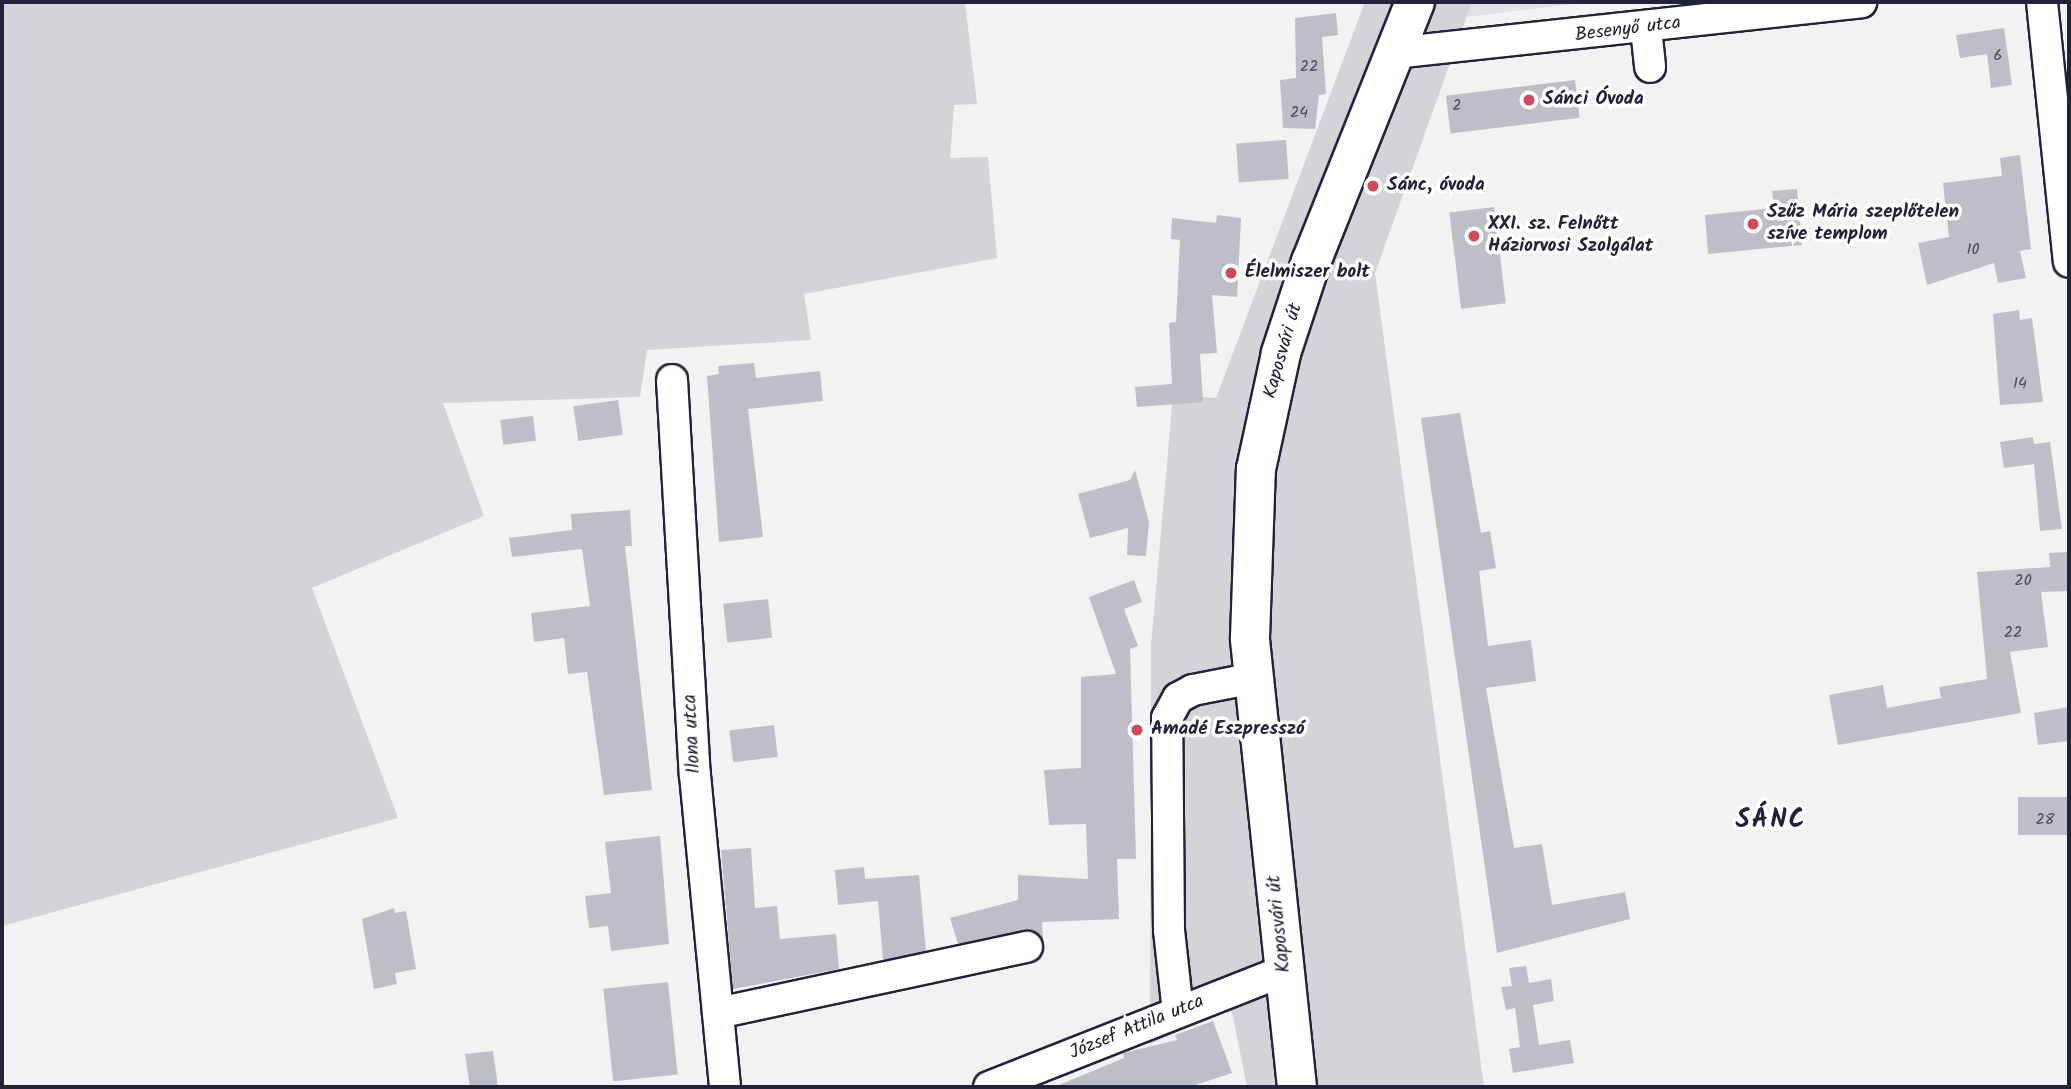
<!DOCTYPE html>
<html>
<head>
<meta charset="utf-8">
<style>
  body { margin:0 }
  #map { position:relative; width:2071px; height:1089px; overflow:hidden; background:#f2f2f3; font-family:Kalam,sans-serif }
  div>[style] { position:absolute }
  .built>* { inset:0; background:#e2e2e6 }
  .green>* { inset:0; background:#d3d3d8 }
  .building>* { inset:0; background:#bebec6; transform-origin:0 0 }
  .roads { filter:drop-shadow(2px 0 #22223b) drop-shadow(-2px 0 #22223b) drop-shadow(0 2px #22223b) drop-shadow(0 -2px #22223b) }
  .minor>* { height:30px; margin:-15px; padding:0 15px; transform-origin:15px; border-radius:15px; background:#fff }
  .major>* { height:38px; margin:-19px; padding:0 19px; transform-origin:19px; border-radius:19px; background:#fff }
  .dots>* { width:19px; height:19px; translate:-50% -50%; box-sizing:border-box; border:4px solid #fff; border-radius:50% }
  span { translate:-50% -50%; white-space:nowrap; text-align:center; line-height:1.15; -webkit-text-stroke:7px #fff; paint-order:stroke }
  .number-label { font-size:16px; color:#49495e }
  .number-label span { -webkit-text-stroke-width:0 }
  .street-label { font-size:19px; color:#22223b }
  .poi-label { font-size:19px; color:#22223b; font-weight:700 }
  .left { translate:0 -50%; text-align:left }
  .district-label { font-size:26px; color:#22223b; font-weight:700; letter-spacing:2px }
  .frame { position:absolute; inset:0; border:4px solid #22223b; pointer-events:none }
</style>
</head>
<body>
<div id="map">
  <div class="built">
    <i style="clip-path:polygon(1472px 2px,1592px 2px,1466px 17px)"></i>
  </div>
  <div class="green">
    <i style="clip-path:polygon(2px 2px,965px 2px,977px 104px,954px 105px,950px 158px,988px 157px,997px 258px,804px 294px,811px 340px,647px 350px,640px 397px,443px 403px,484px 516px,312px 588px,398px 818px,2px 926px)"></i>
    <i style="clip-path:polygon(1365px 2px,1472px 2px,1375px 273px,1484px 1087px,1247px 1087px,1231px 1007px,1150px 1044px,1151px 646px,1173px 395px,1216px 398px)"></i>
  </div>
  <div class="building">
    <i style="clip-path:polygon(1336px 13px,1338px 35px,1322px 37px,1326px 94px,1319px 95px,1315px 129px,1283px 128px,1280px 80px,1296px 78px,1295px 18px)"></i>
    <i style="clip-path:polygon(2004px 28px,2012px 85px,1991px 88px,1987px 54px,1960px 58px,1956px 35px)"></i>
    <i style="left:1575px;top:80px;width:38px;height:130px;rotate:83deg"></i>
    <i style="left:1286px;top:140px;width:39px;height:50px;rotate:86deg"></i>
    <i style="clip-path:polygon(2020px 155px,2031px 249px,2020px 251px,2026px 278px,1998px 283px,1994px 263px,1927px 285px,1918px 243px,1949px 237px,1943px 183px,2002px 176px,2000px 158px)"></i>
    <i style="clip-path:polygon(1797px 189px,1802px 245px,1708px 254px,1705px 215px,1774px 208px,1772px 191px)"></i>
    <i style="left:1494px;top:207px;width:97px;height:45px;rotate:83deg"></i>
    <i style="clip-path:polygon(1217px 215px,1241px 218px,1237px 297px,1212px 295px,1217px 353px,1200px 354px,1203px 402px,1137px 407px,1135px 387px,1172px 384px,1169px 323px,1176px 322px,1180px 240px,1171px 239px,1172px 218px,1216px 223px)"></i>
    <i style="clip-path:polygon(2019px 310px,2020px 320px,2032px 318px,2043px 402px,2000px 405px,1993px 314px)"></i>
    <i style="clip-path:polygon(754px 363px,756px 378px,820px 371px,823px 401px,748px 409px,763px 537px,719px 542px,707px 376px,719px 374px,718px 366px)"></i>
    <i style="left:618px;top:400px;width:35px;height:45px;rotate:82deg"></i>
    <i style="clip-path:polygon(1460px 413px,1481px 533px,1490px 531px,1496px 568px,1479px 571px,1488px 646px,1531px 640px,1536px 681px,1486px 688px,1514px 848px,1542px 844px,1552px 905px,1625px 892px,1630px 919px,1497px 953px,1421px 418px)"></i>
    <i style="left:533px;top:416px;width:25px;height:33px;rotate:83deg"></i>
    <i style="clip-path:polygon(2033px 437px,2034px 444px,2050px 442px,2062px 529px,2040px 531px,2034px 464px,2004px 468px,2000px 442px)"></i>
    <i style="clip-path:polygon(1135px 470px,1149px 522px,1146px 556px,1127px 555px,1128px 528px,1090px 538px,1078px 494px,1130px 480px)"></i>
    <i style="clip-path:polygon(630px 510px,632px 546px,625px 546px,652px 790px,604px 795px,587px 672px,568px 674px,564px 638px,534px 642px,531px 613px,590px 606px,582px 549px,512px 557px,509px 538px,572px 530px,571px 514px)"></i>
    <i style="clip-path:polygon(2069px 552px,2069px 591px,2041px 592px,2048px 647px,2010px 652px,2021px 713px,1838px 745px,1829px 695px,1883px 685px,1887px 708px,1941px 698px,1939px 687px,1987px 679px,1977px 572px,2050px 567px,2049px 553px)"></i>
    <i style="clip-path:polygon(1134px 580px,1142px 602px,1124px 609px,1138px 646px,1130px 649px,1136px 859px,1117px 859px,1119px 919px,1042px 922px,1043px 940px,1024px 930px,958px 944px,950px 918px,1018px 900px,1018px 875px,1088px 879px,1086px 824px,1049px 825px,1044px 770px,1081px 768px,1081px 677px,1116px 674px,1089px 597px)"></i>
    <i style="left:768px;top:599px;width:39px;height:45px;rotate:84deg"></i>
    <i style="clip-path:polygon(2069px 707px,2069px 741px,2038px 745px,2034px 713px)"></i>
    <i style="left:774px;top:725px;width:32px;height:45px;rotate:83deg"></i>
    <i style="left:2069px;top:797px;width:38px;height:51px;rotate:90deg"></i>
    <i style="clip-path:polygon(660px 836px,669px 944px,611px 951px,608px 926px,589px 928px,585px 896px,611px 893px,605px 842px)"></i>
    <i style="clip-path:polygon(751px 848px,755px 908px,777px 906px,780px 939px,836px 934px,839px 969px,733px 989px,721px 850px)"></i>
    <i style="clip-path:polygon(864px 867px,865px 879px,919px 875px,926px 951px,883px 960px,878px 901px,838px 905px,835px 870px)"></i>
    <i style="clip-path:polygon(394px 908px,395px 913px,406px 911px,416px 969px,395px 973px,397px 984px,374px 989px,362px 919px)"></i>
    <i style="clip-path:polygon(1526px 966px,1529px 983px,1551px 979px,1554px 1001px,1533px 1005px,1539px 1045px,1570px 1040px,1574px 1063px,1513px 1073px,1509px 1049px,1520px 1047px,1515px 1008px,1506px 1010px,1501px 987px,1512px 986px,1509px 968px)"></i>
    <i style="left:668px;top:982px;width:93px;height:65px;rotate:84deg"></i>
    <i style="clip-path:polygon(1213px 1021px,1232px 1073px,1189px 1087px,1054px 1087px,1124px 1058px,1123px 1053px,1177px 1040px,1175px 1035px)"></i>
    <i style="clip-path:polygon(493px 1051px,498px 1087px,470px 1087px,465px 1054px)"></i>
  </div>
  <div class="roads">
    <div class="minor">
      <i style="left:2042px;top:2px;width:261px;rotate:84.1deg"></i>
      <i style="left:1646px;top:28px;width:39px;rotate:84deg"></i>
      <i style="left:1394px;top:53px;width:470px;rotate:-6.2deg"></i>
      <i style="left:672px;top:380px;width:396px;rotate:86.7deg"></i>
      <i style="left:695px;top:775px;width:313px;rotate:84.5deg"></i>
      <i style="left:1178px;top:1012px;width:82px;rotate:-96.3deg"></i>
      <i style="left:1169px;top:930px;width:212px;rotate:-90.5deg"></i>
      <i style="left:1167px;top:718px;width:23px;rotate:-61deg"></i>
      <i style="left:1178px;top:698px;width:17px;rotate:-28deg"></i>
      <i style="left:1193px;top:690px;width:62px;rotate:-11.1deg"></i>
      <i style="left:718px;top:1013px;width:316px;rotate:-12.1deg"></i>
      <i style="left:989px;top:1087px;width:317px;rotate:-21.5deg"></i>
    </div>
    <div class="major">
      <i style="left:1297px;top:1087px;width:451px;rotate:-96deg"></i>
      <i style="left:1250px;top:638px;width:169px;rotate:-88deg"></i>
      <i style="left:1256px;top:469px;width:119px;rotate:-77.8deg"></i>
      <i style="left:1281px;top:353px;width:96px;rotate:-71.8deg"></i>
      <i style="left:1311px;top:262px;width:280px;rotate:-68.2deg"></i>
    </div>
  </div>
  <div class="dots">
    <i style="left:1529px;top:100px;background:#d1495b"></i>
    <i style="left:1373px;top:186px;background:#d1495b"></i>
    <i style="left:1753px;top:224px;background:#d1495b"></i>
    <i style="left:1474px;top:236px;background:#d1495b"></i>
    <i style="left:1231px;top:273px;background:#d1495b"></i>
    <i style="left:1137px;top:730px;background:#d1495b"></i>
  </div>
  <div class="number-label">
    <span style="left:1998px;top:56px">6</span>
    <span style="left:1309px;top:67px">22</span>
    <span style="left:1457px;top:106px">2</span>
    <span style="left:1299px;top:113px">24</span>
    <span style="left:1973px;top:250px">10</span>
    <span style="left:2020px;top:384px">14</span>
    <span style="left:2023px;top:581px">20</span>
    <span style="left:2013px;top:633px">22</span>
    <span style="left:2045px;top:820px">28</span>
  </div>
  <div class="street-label">
    <span style="left:1628px;top:30px;rotate:-7deg">Besenyő utca</span>
    <span style="left:1284px;top:351px;rotate:-74deg">Kaposvári út</span>
    <span style="left:693px;top:734px;rotate:-93deg">Ilona utca</span>
    <span style="left:1280px;top:924px;rotate:-96deg">Kaposvári út</span>
    <span style="left:1137px;top:1028px;rotate:-22deg">József Attila utca</span>
  </div>
  <div class="poi-label">
    <span class="left" style="left:1543px;top:100px">Sánci Óvoda</span>
    <span class="left" style="left:1387px;top:186px">Sánc, óvoda</span>
    <span class="left" style="left:1767px;top:224px">Szűz Mária szeplőtelen<br>szíve templom</span>
    <span class="left" style="left:1488px;top:236px">XXI. sz. Felnőtt<br>Háziorvosi Szolgálat</span>
    <span class="left" style="left:1245px;top:273px">Élelmiszer bolt</span>
    <span class="left" style="left:1151px;top:730px">Amadé Eszpresszó</span>
  </div>
  <div class="district-label">
    <span style="left:1771px;top:821px">SÁNC</span>
  </div>
  <div class="frame"></div>
</div>
</body>
</html>
